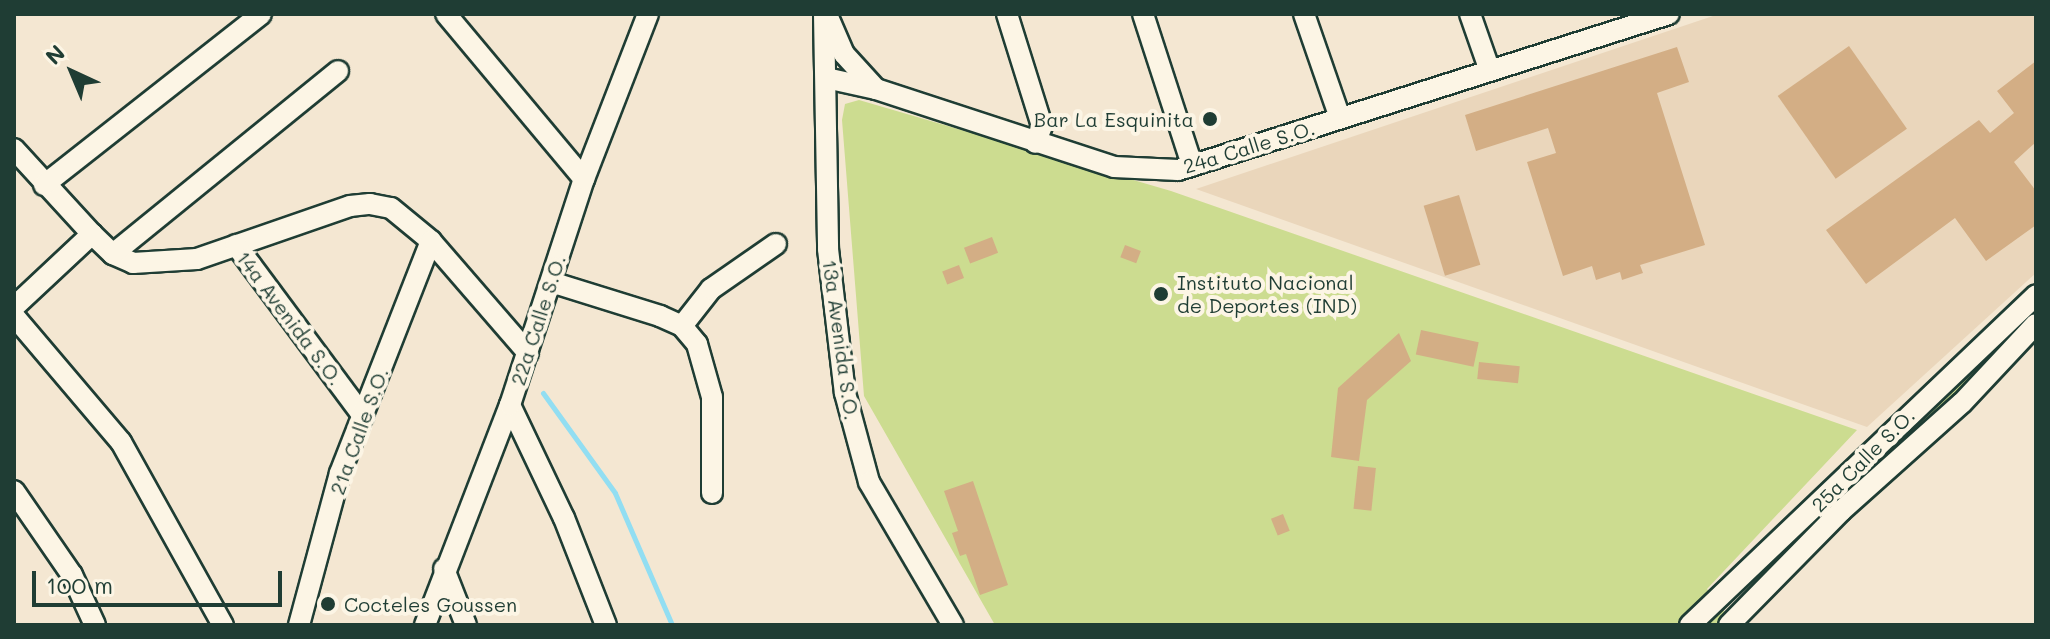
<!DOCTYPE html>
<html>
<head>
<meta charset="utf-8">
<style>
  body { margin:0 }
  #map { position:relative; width:2050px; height:639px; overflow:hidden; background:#f4e7d2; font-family:Mali,sans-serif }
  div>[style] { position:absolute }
  .built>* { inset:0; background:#ead6bb }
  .green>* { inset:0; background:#ccdc90 }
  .stream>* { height:5px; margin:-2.5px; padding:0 2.5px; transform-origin:2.5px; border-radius:2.5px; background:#92def2 }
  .building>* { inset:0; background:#d3ae85; transform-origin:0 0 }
  .roads { filter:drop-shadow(2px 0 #1f3d34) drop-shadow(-2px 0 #1f3d34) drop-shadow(0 2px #1f3d34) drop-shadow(0 -2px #1f3d34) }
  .minor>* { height:20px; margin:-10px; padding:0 10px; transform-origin:10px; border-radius:10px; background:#fcf5e5 }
  .dots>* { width:22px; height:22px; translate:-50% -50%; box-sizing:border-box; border:4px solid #fcf5e5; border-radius:50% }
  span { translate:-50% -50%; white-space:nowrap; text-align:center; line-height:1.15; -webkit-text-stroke:8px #fcf5e5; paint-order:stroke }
  .poi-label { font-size:20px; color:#1f3d34 }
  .right { translate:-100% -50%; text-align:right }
  .left { translate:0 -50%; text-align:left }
  .street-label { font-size:20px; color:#1f3d34 }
  .frame { position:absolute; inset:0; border:16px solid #1f3d34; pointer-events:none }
  .north { position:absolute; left:32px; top:32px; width:80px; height:80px; -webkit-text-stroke:6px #fcf5e5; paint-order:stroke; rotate:316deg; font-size:22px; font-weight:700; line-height:32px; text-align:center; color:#1f3d34 }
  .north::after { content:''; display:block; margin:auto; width:28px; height:36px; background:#1f3d34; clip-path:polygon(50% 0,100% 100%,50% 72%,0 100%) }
  .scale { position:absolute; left:32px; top:571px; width:250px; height:36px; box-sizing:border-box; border:4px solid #1f3d34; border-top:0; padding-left:10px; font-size:24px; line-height:28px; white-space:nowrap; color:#1f3d34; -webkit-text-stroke:6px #fcf5e5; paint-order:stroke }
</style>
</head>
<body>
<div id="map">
  <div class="built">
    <i style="clip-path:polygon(1719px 14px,2036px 14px,2036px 273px,1867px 427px,1196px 189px)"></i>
  </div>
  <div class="green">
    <i style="clip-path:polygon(859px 100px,1171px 191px,1857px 430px,1707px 589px,1735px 625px,995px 625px,864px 396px,842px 120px,845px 104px)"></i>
    <i style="clip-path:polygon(2029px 317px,1938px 415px,1853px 487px,1901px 434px,1983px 354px)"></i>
  </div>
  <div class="stream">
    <i style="left:543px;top:393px;width:123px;rotate:54.2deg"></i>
    <i style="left:615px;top:493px;width:144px;rotate:66.6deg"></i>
  </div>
  <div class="building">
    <i style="left:1849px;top:46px;width:101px;height:87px;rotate:55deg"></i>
    <i style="clip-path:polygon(1677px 47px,1689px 82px,1657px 93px,1705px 245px,1640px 265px,1643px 273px,1622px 280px,1620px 272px,1596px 280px,1592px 266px,1563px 276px,1527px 162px,1556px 153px,1548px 128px,1476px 151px,1465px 115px)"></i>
    <i style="clip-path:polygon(2036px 61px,2036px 142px,2014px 162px,2036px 191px,2036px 225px,1986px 261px,1955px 218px,1866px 284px,1826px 230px,1979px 120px,1990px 133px,2014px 113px,1997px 91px)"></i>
    <i style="left:1459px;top:195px;width:73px;height:37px;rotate:73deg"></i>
    <i style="left:992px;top:237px;width:17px;height:30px;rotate:69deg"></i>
    <i style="left:1125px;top:245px;width:17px;height:13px;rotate:21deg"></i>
    <i style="left:959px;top:265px;width:14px;height:18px;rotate:69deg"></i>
    <i style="left:1421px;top:330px;width:59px;height:25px;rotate:12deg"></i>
    <i style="clip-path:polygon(1399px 333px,1411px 361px,1367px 400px,1359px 461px,1331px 457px,1338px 388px)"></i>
    <i style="left:1479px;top:362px;width:41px;height:17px;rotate:6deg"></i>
    <i style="left:1358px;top:466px;width:18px;height:43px;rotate:6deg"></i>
    <i style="clip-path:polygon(973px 481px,1008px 585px,980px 595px,966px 554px,960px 556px,952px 533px,958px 531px,944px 491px)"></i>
    <i style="left:1283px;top:514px;width:18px;height:13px;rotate:68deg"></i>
  </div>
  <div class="roads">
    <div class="minor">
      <i style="left:446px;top:14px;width:215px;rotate:50.1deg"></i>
      <i style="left:824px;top:14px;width:235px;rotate:89deg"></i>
      <i style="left:828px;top:249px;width:145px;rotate:83.3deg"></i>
      <i style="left:845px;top:393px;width:92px;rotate:74.9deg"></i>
      <i style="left:869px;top:482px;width:166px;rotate:59.6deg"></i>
      <i style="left:1007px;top:14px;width:117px;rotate:72.6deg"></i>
      <i style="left:1042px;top:126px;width:18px;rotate:112deg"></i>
      <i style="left:1143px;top:14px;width:159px;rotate:72deg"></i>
      <i style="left:1304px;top:14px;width:110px;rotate:70.9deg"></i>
      <i style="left:1470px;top:14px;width:60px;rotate:70.7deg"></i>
      <i style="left:828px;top:17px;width:40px;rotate:66.6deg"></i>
      <i style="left:844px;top:54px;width:47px;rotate:47.6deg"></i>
      <i style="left:826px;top:78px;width:51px;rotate:12.4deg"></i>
      <i style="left:876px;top:89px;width:250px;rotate:18.1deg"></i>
      <i style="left:1114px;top:167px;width:64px;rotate:2.7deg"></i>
      <i style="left:1178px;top:170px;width:515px;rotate:-17.63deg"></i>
      <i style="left:14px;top:149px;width:115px;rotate:47.5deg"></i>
      <i style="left:92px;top:234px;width:29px;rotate:44deg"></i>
      <i style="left:113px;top:254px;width:22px;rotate:24deg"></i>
      <i style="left:133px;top:263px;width:64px;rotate:-3.6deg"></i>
      <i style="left:197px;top:259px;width:162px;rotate:-19.1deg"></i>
      <i style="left:350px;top:206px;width:20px;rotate:-6deg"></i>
      <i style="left:370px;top:204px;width:21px;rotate:11deg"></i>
      <i style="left:391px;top:208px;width:52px;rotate:39.5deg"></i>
      <i style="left:431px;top:241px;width:148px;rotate:49.1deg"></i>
      <i style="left:44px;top:185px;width:276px;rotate:-38.2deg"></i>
      <i style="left:236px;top:245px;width:213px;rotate:53.4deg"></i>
      <i style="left:113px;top:254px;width:290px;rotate:-39.1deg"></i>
      <i style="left:551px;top:282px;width:114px;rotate:17.3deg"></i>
      <i style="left:660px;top:316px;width:24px;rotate:24deg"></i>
      <i style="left:682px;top:326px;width:23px;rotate:50deg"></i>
      <i style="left:697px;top:344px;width:55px;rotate:74.2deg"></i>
      <i style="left:712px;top:397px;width:96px;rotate:90deg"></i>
      <i style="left:14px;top:307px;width:107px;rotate:-43.1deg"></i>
      <i style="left:14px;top:316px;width:165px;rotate:49.7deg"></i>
      <i style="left:121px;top:442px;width:210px;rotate:60.9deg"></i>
      <i style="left:682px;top:326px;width:47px;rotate:-51.9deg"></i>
      <i style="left:711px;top:289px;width:79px;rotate:-34.7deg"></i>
      <i style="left:510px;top:405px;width:125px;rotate:64.5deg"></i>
      <i style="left:564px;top:518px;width:115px;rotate:68.6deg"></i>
      <i style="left:14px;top:491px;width:102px;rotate:55.4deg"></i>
      <i style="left:72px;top:575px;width:55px;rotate:65.3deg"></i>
      <i style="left:444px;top:569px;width:60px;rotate:68.6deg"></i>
      <i style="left:299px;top:625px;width:157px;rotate:-74.9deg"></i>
      <i style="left:340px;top:473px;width:249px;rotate:-68.6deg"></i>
      <i style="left:425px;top:625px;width:236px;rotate:-68.9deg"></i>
      <i style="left:510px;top:405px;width:238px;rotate:-71.9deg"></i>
      <i style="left:584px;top:179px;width:177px;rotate:-68.8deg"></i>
      <i style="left:1690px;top:625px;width:478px;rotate:-43.6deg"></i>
      <i style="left:1729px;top:625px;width:160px;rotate:-45.5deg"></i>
      <i style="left:1841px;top:511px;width:162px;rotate:-41.8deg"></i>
      <i style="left:1962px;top:403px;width:108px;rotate:-46.9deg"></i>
    </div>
  </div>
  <div class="dots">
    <i style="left:1210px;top:119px;background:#1f3d34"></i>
    <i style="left:1161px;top:294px;background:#1f3d34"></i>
    <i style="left:328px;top:604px;background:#1f3d34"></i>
  </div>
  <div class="poi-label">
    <span class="right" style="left:1194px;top:119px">Bar La Esquinita</span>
    <span class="left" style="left:1177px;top:294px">Instituto Nacional<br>de Deportes (IND)</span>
    <span class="left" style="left:344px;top:604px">Cocteles Goussen</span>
  </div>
  <div class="street-label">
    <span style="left:1249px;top:147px;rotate:-17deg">24a Calle S.O.</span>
    <span style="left:290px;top:318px;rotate:53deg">14a Avenida S.O.</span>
    <span style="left:538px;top:320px;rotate:-72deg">22a Calle S.O.</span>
    <span style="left:841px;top:340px;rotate:82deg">13a Avenida S.O.</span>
    <span style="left:359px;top:431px;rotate:-70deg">21a Calle S.O.</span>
    <span style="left:1863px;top:460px;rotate:-45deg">25a Calle S.O.</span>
  </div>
  <div class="frame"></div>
  <div class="north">N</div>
  <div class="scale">100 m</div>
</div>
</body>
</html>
